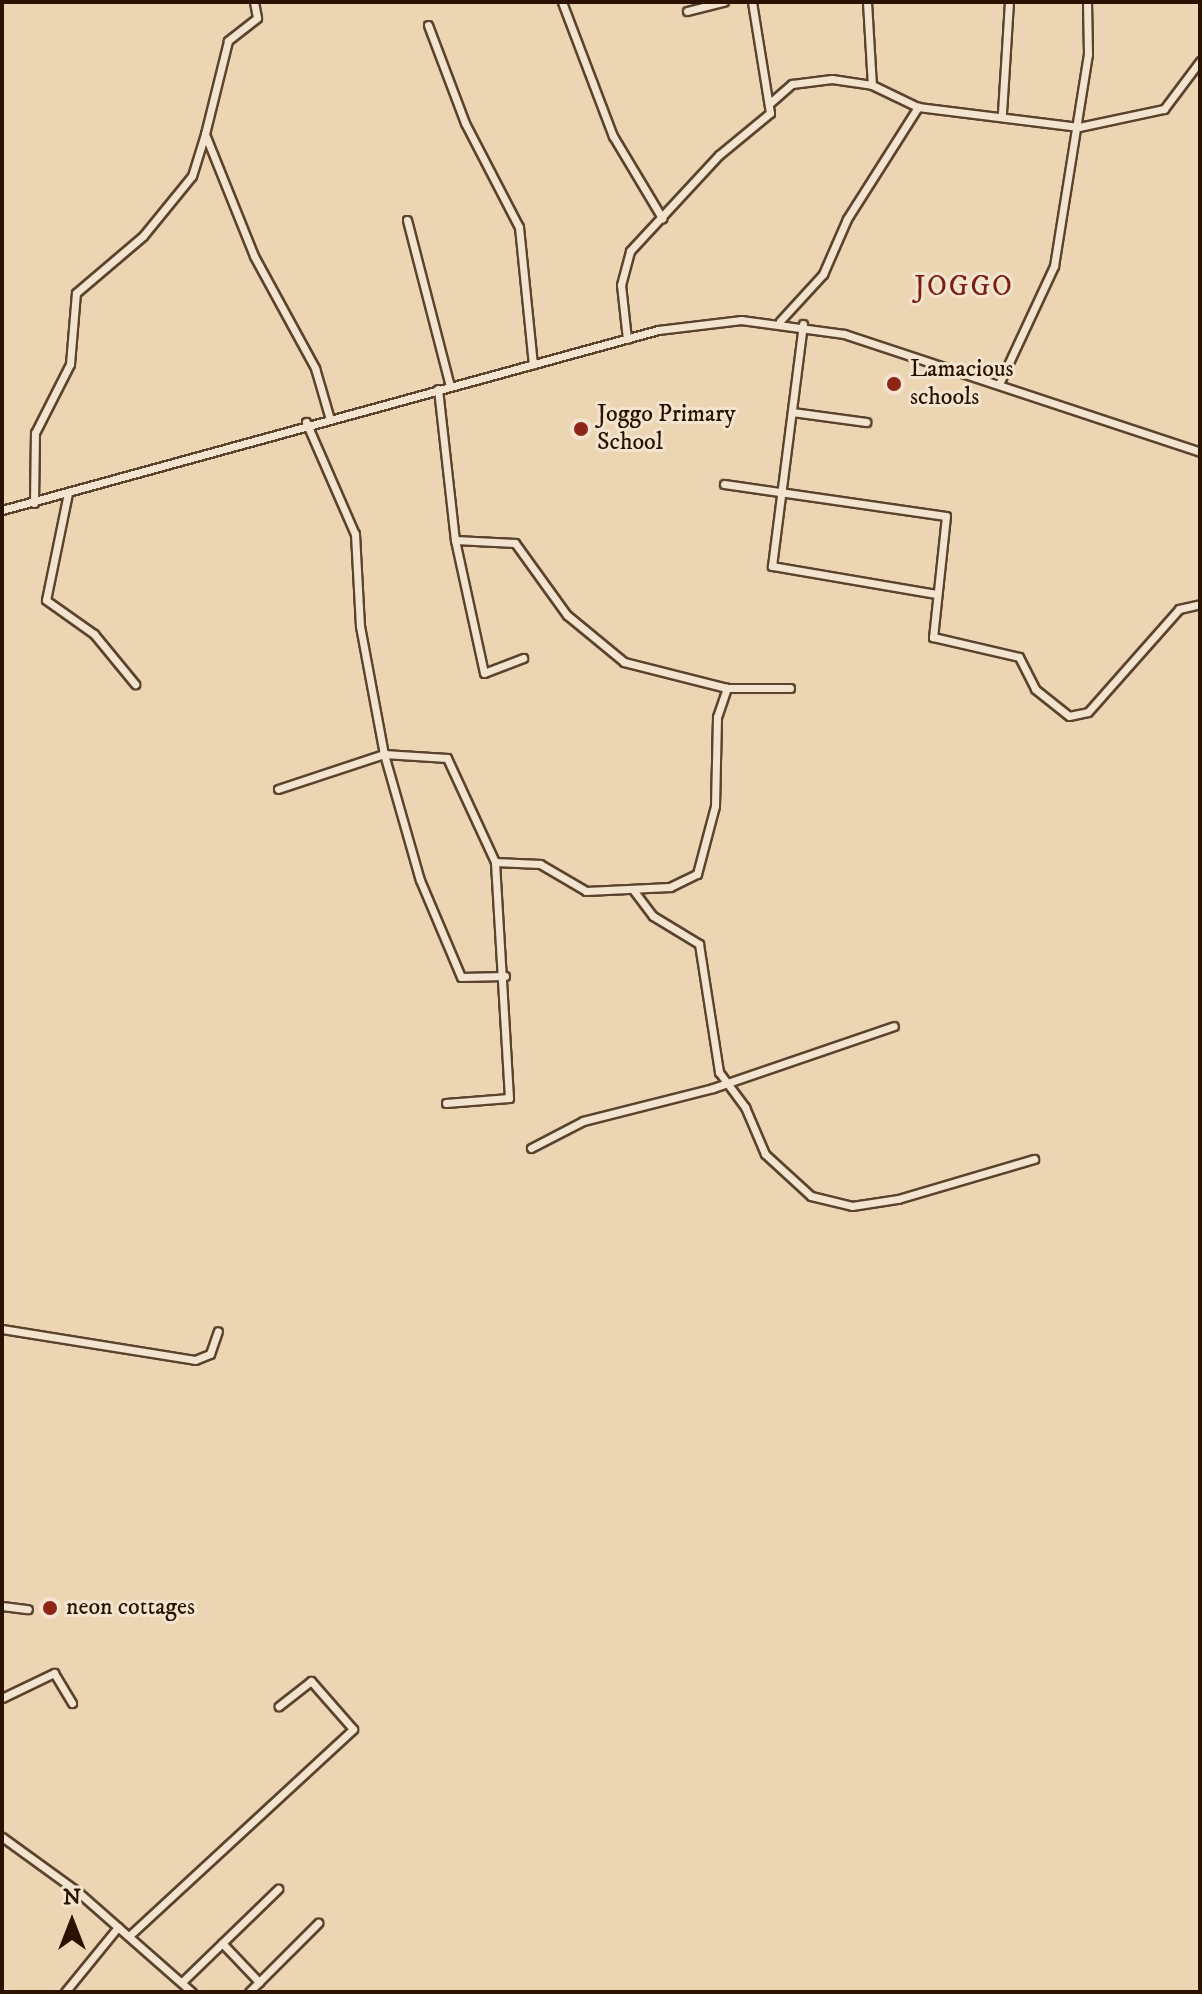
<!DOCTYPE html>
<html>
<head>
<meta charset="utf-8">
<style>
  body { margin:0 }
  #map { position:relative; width:1202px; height:1994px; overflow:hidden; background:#ebd5b3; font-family:"IM FELL DW Pica",serif }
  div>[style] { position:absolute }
  .roads { filter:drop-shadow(2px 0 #5b432d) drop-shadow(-2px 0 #5b432d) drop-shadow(0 2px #5b432d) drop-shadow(0 -2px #5b432d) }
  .minor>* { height:7px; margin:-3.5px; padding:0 3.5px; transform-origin:3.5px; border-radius:3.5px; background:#f2e4ce }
  .dots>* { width:22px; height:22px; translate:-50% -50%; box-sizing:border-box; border:4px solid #f2e4ce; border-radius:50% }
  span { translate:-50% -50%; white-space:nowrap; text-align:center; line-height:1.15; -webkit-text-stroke:6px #f2e4ce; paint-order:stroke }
  .poi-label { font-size:24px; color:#2b1200 }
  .left { translate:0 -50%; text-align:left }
  .quarter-label { font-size:28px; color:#7a1f14; letter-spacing:2px }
  .frame { position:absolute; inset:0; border:4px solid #2b1200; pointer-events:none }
  .north { position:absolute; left:32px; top:1882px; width:80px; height:80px; -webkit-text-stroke:6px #f2e4ce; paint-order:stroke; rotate:0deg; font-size:22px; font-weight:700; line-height:32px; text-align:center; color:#2b1200 }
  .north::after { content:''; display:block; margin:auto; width:28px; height:36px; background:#2b1200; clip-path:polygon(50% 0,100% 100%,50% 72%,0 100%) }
</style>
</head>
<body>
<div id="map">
  <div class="roads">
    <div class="minor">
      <i style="left:254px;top:2px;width:16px;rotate:79deg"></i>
      <i style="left:257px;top:18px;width:37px;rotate:142deg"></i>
      <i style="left:228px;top:41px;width:96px;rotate:103.9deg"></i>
      <i style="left:205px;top:134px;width:131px;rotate:68.1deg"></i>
      <i style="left:254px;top:256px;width:128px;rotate:61.4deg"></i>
      <i style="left:315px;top:368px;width:50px;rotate:73.7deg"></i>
      <i style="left:562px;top:2px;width:143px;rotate:69.2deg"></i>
      <i style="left:613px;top:136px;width:96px;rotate:59.1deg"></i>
      <i style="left:867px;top:2px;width:83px;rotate:86.6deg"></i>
      <i style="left:687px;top:11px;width:38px;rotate:-14deg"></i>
      <i style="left:428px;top:25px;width:105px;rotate:69.3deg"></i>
      <i style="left:465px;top:123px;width:117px;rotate:62.6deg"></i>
      <i style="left:519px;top:227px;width:138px;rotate:84.2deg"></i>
      <i style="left:770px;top:103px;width:29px;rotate:-41deg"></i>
      <i style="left:792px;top:84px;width:40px;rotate:-7.1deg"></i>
      <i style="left:832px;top:79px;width:40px;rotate:8.5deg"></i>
      <i style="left:872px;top:85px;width:51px;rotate:25.6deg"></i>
      <i style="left:918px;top:107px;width:162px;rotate:7.1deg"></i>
      <i style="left:1079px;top:127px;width:87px;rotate:-12deg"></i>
      <i style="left:1164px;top:109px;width:60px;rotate:-53.1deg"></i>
      <i style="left:1002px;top:113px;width:111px;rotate:-86.4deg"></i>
      <i style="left:407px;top:220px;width:171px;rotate:75.5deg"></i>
      <i style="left:780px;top:321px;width:64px;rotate:-47.5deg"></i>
      <i style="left:823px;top:274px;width:60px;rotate:-66.4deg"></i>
      <i style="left:847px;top:219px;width:133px;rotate:-57.6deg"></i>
      <i style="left:803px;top:324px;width:244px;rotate:97.3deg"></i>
      <i style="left:772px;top:566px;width:166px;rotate:9.7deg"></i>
      <i style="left:627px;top:339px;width:54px;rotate:-96.3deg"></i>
      <i style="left:621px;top:285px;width:35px;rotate:-75deg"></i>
      <i style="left:630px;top:251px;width:131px;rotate:-47.2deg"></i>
      <i style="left:719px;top:155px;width:66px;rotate:-39.5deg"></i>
      <i style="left:770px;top:113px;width:112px;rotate:-99.2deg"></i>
      <i style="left:999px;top:384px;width:130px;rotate:-65deg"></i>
      <i style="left:1054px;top:266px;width:215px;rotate:-80.9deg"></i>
      <i style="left:1088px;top:54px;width:52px;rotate:-91.1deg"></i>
      <i style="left:438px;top:389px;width:152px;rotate:83.6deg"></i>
      <i style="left:455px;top:540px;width:60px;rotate:2.9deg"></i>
      <i style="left:515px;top:543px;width:89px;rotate:54.2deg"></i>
      <i style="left:567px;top:615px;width:74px;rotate:39.5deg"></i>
      <i style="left:624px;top:662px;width:106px;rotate:14.2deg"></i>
      <i style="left:727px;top:688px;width:63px"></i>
      <i style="left:792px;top:412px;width:75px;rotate:7.7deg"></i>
      <i style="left:306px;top:422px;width:122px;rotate:66.4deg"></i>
      <i style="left:355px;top:534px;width:92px;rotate:86.9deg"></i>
      <i style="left:360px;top:626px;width:130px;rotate:79.4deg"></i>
      <i style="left:384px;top:754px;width:63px;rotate:3.6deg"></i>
      <i style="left:447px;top:758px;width:115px;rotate:65.2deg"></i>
      <i style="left:495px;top:862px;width:45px;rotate:2.5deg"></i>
      <i style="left:540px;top:864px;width:53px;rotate:30.4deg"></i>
      <i style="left:586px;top:891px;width:84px;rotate:-2.7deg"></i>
      <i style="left:670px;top:887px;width:30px;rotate:-26deg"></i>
      <i style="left:697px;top:874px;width:70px;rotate:-75.2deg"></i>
      <i style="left:715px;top:806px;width:89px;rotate:-88.7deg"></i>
      <i style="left:717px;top:717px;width:31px;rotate:-71deg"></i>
      <i style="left:724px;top:484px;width:224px;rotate:8.2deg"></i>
      <i style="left:946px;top:516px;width:122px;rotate:96.1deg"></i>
      <i style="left:933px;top:637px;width:88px;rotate:13.1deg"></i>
      <i style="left:1019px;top:657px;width:36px;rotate:63deg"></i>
      <i style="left:1035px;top:689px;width:43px;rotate:38.5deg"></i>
      <i style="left:1069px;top:716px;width:19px;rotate:-12deg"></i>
      <i style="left:1088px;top:712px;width:137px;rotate:-48.5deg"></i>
      <i style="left:1179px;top:609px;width:22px;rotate:-13deg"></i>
      <i style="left:68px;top:493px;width:109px;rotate:101.6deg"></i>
      <i style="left:46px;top:600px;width:59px;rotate:35.3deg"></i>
      <i style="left:94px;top:634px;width:65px;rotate:50.6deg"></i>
      <i style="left:34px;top:503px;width:70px;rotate:-89.2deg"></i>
      <i style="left:35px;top:433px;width:77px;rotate:-63.1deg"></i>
      <i style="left:70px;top:364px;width:71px;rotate:-85.2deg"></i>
      <i style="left:76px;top:293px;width:88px;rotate:-40.4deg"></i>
      <i style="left:143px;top:236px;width:77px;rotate:-50.8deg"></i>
      <i style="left:192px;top:176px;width:44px;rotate:-72.8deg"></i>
      <i style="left:2px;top:510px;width:680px;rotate:-15.34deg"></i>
      <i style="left:658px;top:330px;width:84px;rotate:-6.9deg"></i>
      <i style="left:741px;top:320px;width:104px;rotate:7.7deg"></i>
      <i style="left:844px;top:334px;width:375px;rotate:18.3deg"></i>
      <i style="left:455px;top:540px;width:136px;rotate:77.7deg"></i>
      <i style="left:484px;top:673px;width:42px;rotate:-21deg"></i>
      <i style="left:278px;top:789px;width:112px;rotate:-18.3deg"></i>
      <i style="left:384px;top:754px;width:131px;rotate:74.1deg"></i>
      <i style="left:420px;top:880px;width:105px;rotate:67.1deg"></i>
      <i style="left:461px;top:977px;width:44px;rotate:-1.3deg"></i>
      <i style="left:634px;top:891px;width:31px;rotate:53deg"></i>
      <i style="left:653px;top:916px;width:54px;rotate:31.3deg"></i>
      <i style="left:699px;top:944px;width:130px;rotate:81.1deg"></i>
      <i style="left:719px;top:1072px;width:44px;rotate:53.4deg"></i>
      <i style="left:745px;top:1107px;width:51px;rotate:66.9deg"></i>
      <i style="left:765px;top:1154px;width:62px;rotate:42.4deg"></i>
      <i style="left:811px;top:1196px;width:42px;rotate:13.7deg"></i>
      <i style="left:852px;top:1206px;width:47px;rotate:-8.7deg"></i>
      <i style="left:898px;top:1199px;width:142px;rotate:-16.4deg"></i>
      <i style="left:446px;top:1103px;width:63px;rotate:-4.5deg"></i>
      <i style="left:509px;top:1098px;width:236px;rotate:-93.4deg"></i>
      <i style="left:531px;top:1148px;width:59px;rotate:-27.4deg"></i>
      <i style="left:583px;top:1121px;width:134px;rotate:-14.2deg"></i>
      <i style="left:713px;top:1088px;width:191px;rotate:-18.9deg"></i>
      <i style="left:2px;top:1329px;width:195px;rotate:9.1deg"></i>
      <i style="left:195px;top:1360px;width:16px;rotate:-22deg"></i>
      <i style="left:210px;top:1354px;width:24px;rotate:-71deg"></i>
      <i style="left:2px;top:1606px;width:26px;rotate:7deg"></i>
      <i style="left:2px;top:1698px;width:58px;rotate:-25.7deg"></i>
      <i style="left:54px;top:1673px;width:35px;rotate:59deg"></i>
      <i style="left:2px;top:1837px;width:94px;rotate:35.9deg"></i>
      <i style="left:78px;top:1892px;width:152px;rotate:41.3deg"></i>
      <i style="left:129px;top:1936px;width:305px;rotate:-42.7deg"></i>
      <i style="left:353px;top:1729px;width:64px;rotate:-131.2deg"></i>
      <i style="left:311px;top:1681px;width:41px;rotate:142deg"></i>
      <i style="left:222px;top:1943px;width:54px;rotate:46.5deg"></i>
      <i style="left:182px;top:1982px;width:134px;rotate:-44.1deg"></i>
      <i style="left:65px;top:1992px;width:84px;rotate:-50.8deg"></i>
      <i style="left:249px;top:1992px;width:98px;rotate:-45deg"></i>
    </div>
  </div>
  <div class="dots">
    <i style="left:894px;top:384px;background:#8f2418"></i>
    <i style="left:581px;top:429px;background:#8f2418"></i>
    <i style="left:50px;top:1608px;background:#8f2418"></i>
  </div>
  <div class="poi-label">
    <span class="left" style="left:910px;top:384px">Lamacious<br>schools</span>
    <span class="left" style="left:597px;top:429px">Joggo Primary<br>School</span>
    <span class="left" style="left:66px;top:1608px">neon cottages</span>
  </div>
  <div class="quarter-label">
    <span style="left:964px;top:287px">JOGGO</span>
  </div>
  <div class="frame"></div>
  <div class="north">N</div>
</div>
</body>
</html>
